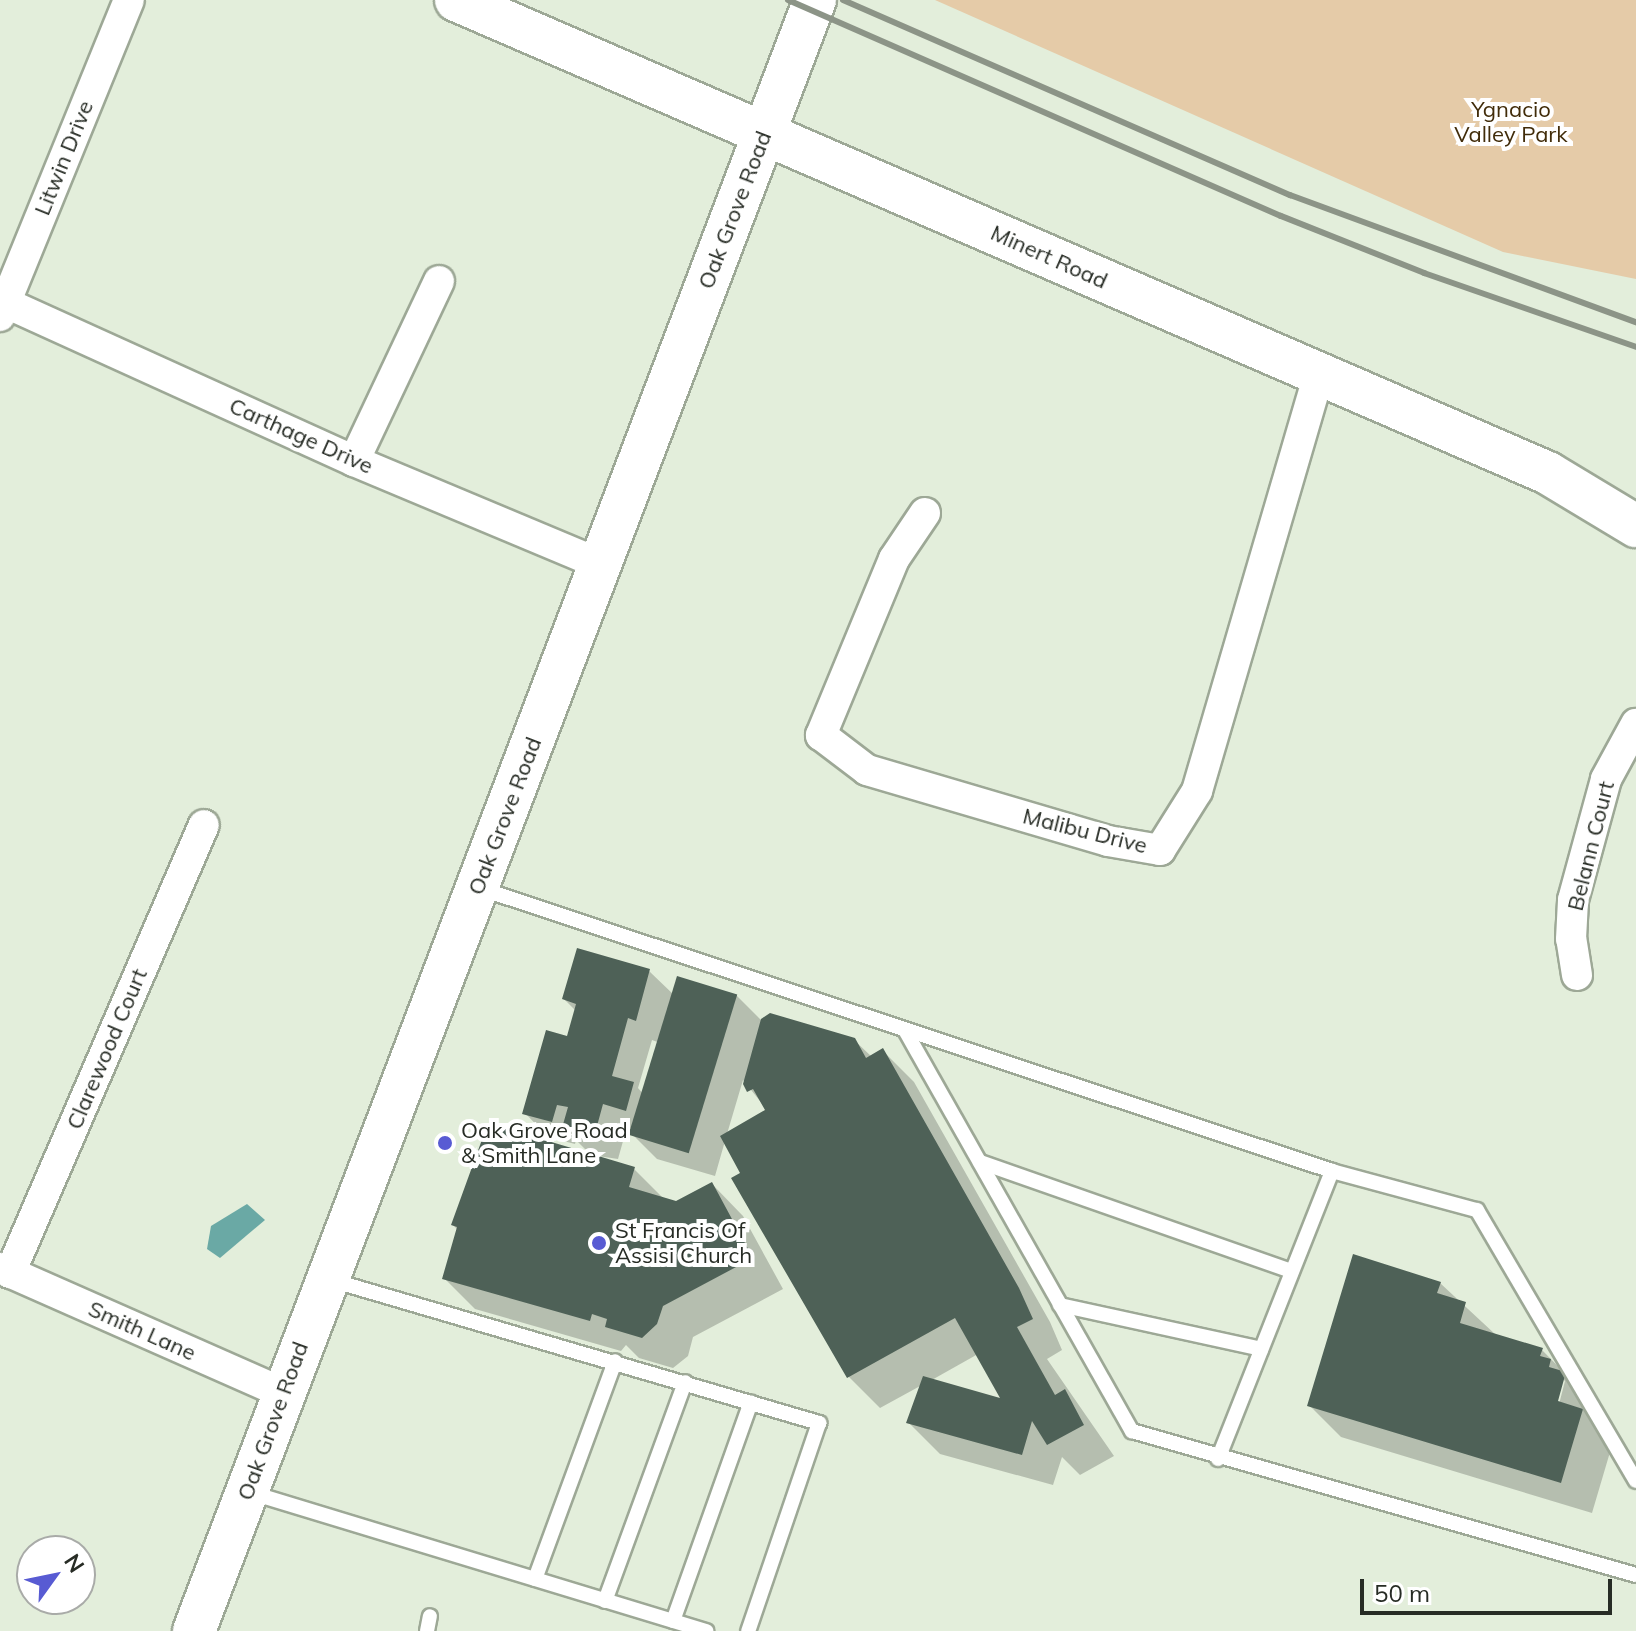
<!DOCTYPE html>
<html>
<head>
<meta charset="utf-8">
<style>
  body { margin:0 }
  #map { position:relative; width:1636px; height:1631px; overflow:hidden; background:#e3eedb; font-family:Mulish,sans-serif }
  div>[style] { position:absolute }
  .green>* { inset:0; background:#e5cba8 }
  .water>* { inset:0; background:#6aa9a5 }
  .shadow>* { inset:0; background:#0003 }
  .building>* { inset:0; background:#4e6157; transform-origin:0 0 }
  .roads { filter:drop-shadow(2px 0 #9da896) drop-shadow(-2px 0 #9da896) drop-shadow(0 2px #9da896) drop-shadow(0 -2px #9da896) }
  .lane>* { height:14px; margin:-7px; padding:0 7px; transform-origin:7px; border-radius:7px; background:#fff }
  .street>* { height:30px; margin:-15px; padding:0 15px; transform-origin:15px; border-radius:15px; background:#fff }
  .secondary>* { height:42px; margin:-21px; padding:0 21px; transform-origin:21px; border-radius:21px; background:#fff }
  .rail>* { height:6px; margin:-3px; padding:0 3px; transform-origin:3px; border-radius:3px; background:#8c9487 }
  .dots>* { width:22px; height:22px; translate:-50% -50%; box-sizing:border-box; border:4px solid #fff; border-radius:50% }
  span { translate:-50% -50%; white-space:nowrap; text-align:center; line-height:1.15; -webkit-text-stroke:8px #fff; paint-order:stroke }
  .park-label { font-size:22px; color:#412c0a }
  .street-label { font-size:22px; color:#272c25 }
  .poi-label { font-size:22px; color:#272c25 }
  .left { translate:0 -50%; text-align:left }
  .north { position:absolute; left:16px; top:1535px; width:80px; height:80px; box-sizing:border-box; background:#fff; border:2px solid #a9aba8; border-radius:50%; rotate:57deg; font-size:22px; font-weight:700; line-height:32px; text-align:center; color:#272c25 }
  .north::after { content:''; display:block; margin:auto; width:28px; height:36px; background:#585bd3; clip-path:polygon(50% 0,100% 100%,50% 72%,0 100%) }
  .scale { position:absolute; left:1360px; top:1579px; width:252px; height:36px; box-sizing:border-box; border:4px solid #272c25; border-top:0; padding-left:10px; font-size:24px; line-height:28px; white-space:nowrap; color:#272c25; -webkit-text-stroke:6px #fff; paint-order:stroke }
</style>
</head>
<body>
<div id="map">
  <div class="green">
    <i style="clip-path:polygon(935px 0,1636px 0,1636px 279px,1503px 252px)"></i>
  </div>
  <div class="water">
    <i style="clip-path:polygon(247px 1204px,265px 1220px,220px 1258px,207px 1249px,211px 1226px)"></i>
  </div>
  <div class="shadow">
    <i style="clip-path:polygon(evenodd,649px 971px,674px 995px,736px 995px,762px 1021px,854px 1040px,872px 1057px,883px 1051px,914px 1082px,1050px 1322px,1062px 1350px,1047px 1359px,1114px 1456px,1080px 1475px,1062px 1457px,1053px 1485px,940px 1454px,909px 1423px,922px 1385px,880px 1408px,849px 1377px,734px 1179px,743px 1174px,725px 1141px,715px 1176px,657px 1159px,634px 1136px,636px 1129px,627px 1127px,618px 1159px,591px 1155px,576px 1140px,575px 1144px,548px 1137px,525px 1113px,568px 1038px,576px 1011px,564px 999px,649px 971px,652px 1040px,660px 1043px,645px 1096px,638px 1088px,652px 1040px,649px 971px,743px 1080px,768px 1111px,727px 1134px,743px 1080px,649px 971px,978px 1354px,1004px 1401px,930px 1381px,978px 1354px)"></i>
    <i style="clip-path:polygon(634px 1169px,665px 1200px,677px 1203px,712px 1184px,743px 1216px,783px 1289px,693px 1337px,688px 1356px,673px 1368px,639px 1358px,626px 1345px,621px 1351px,475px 1309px,444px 1278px,458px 1230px,453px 1225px)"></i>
    <i style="clip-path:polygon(evenodd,1440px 1283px,1496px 1335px,1542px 1350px,1596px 1405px,1592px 1420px,1613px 1442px,1592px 1513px,1341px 1437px,1310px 1406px,1440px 1283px,1562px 1378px,1565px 1381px,1557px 1412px,1553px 1410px,1562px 1378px)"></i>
  </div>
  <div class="building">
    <i style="clip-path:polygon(577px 948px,650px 969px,636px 1021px,628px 1018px,612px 1076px,634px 1082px,626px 1111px,603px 1104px,594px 1137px,562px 1128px,568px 1107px,557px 1105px,552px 1122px,522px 1114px,546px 1030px,567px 1036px,576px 1004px,562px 999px)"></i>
    <i style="left:677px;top:976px;width:63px;height:166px;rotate:17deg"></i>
    <i style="clip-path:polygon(770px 1013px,855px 1038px,866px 1058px,883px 1048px,1019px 1288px,1033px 1319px,1017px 1327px,1055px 1395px,1065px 1389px,1084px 1425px,1047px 1445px,1032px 1421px,1022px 1455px,906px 1423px,923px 1376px,1000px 1398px,955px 1318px,847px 1378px,731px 1178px,740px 1173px,720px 1136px,765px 1110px,753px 1089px,747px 1092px,743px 1084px,761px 1019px)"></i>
    <i style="clip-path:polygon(488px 1123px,635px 1167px,629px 1187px,676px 1201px,712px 1182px,753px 1258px,663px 1306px,657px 1324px,642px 1338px,605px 1327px,607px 1319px,592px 1314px,590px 1321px,442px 1279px,457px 1227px,451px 1225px)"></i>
    <i style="clip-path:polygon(1353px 1254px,1441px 1282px,1437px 1293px,1466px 1302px,1460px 1323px,1543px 1348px,1540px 1356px,1551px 1359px,1549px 1367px,1566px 1372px,1558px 1401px,1583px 1409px,1561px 1483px,1307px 1406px)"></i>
  </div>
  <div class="roads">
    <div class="lane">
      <i style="left:482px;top:889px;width:896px;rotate:18.35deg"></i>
      <i style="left:1332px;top:1171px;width:150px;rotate:15.1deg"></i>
      <i style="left:1477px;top:1210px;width:314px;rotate:59.6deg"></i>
      <i style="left:906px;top:1032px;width:459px;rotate:60.5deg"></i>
      <i style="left:1132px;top:1431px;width:524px;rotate:15.95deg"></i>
      <i style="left:980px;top:1162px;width:330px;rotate:19.3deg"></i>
      <i style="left:331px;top:1280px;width:509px;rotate:16.33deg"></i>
      <i style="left:819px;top:1423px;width:220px;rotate:108.8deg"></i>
      <i style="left:1060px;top:1305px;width:206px;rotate:12.3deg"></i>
      <i style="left:1218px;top:1459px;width:310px;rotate:-68.4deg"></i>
      <i style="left:252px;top:1493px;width:475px;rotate:16.9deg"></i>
      <i style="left:535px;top:1579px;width:232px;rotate:-69.8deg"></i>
      <i style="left:605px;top:1601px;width:233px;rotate:-69.9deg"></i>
      <i style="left:673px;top:1621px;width:232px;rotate:-70.4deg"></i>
      <i style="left:427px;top:1631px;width:15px;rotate:-79deg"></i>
    </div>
    <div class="street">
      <i style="left:6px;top:303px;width:382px;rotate:24.4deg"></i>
      <i style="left:354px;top:461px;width:267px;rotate:22.7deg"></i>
      <i style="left:0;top:316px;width:341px;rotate:-67.8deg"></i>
      <i style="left:354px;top:461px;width:199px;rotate:-64.7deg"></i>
      <i style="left:925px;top:513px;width:55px;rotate:124deg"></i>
      <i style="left:894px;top:559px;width:191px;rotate:112.5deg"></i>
      <i style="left:821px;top:735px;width:58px;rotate:37.3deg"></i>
      <i style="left:867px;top:770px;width:251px;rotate:16.4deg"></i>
      <i style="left:1108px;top:841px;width:53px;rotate:9.8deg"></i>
      <i style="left:1160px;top:850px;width:70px;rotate:-57.9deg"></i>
      <i style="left:1197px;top:791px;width:431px;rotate:-73.7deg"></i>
      <i style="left:1577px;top:975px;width:36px;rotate:-99deg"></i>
      <i style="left:1571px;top:939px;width:39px;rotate:-87deg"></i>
      <i style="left:1573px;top:900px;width:125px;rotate:-74.7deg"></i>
      <i style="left:1606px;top:779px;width:63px;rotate:-61.4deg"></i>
      <i style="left:0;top:1268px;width:310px;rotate:23.8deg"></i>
      <i style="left:10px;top:1273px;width:488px;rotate:-66.6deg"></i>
    </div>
    <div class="secondary">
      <i style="left:456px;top:0;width:1190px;rotate:23.42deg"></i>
      <i style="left:1548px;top:473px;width:103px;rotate:31.1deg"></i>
      <i style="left:194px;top:1631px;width:1745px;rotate:-69.16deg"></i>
    </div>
  </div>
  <div class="rail">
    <i style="left:788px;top:0;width:538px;rotate:23.66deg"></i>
    <i style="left:1281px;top:216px;width:154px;rotate:21.7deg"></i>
    <i style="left:1424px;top:273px;width:225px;rotate:19.2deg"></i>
    <i style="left:843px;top:0;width:488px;rotate:23.6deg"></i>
    <i style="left:1290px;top:195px;width:369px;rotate:20.2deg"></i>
  </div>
  <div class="dots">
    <i style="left:445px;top:1143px;background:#585bd3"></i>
    <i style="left:599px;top:1243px;background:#585bd3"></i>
  </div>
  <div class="park-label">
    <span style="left:1511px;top:122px">Ygnacio<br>Valley Park</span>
  </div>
  <div class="street-label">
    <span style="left:64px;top:158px;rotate:-68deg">Litwin Drive</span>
    <span style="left:735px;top:210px;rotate:-69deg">Oak Grove Road</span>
    <span style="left:1049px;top:257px;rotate:24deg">Minert Road</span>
    <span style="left:301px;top:436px;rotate:24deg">Carthage Drive</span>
    <span style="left:505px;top:816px;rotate:-69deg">Oak Grove Road</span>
    <span style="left:1085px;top:831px;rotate:14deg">Malibu Drive</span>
    <span style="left:1591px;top:846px;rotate:-76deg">Belann Court</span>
    <span style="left:107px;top:1049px;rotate:-67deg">Clarewood Court</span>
    <span style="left:142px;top:1331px;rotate:24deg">Smith Lane</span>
    <span style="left:273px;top:1421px;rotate:-70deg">Oak Grove Road</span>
  </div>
  <div class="poi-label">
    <span class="left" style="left:461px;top:1143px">Oak Grove Road<br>&amp; Smith Lane</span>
    <span class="left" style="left:615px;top:1243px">St Francis Of<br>Assisi Church</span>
  </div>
  <div class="north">N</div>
  <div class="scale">50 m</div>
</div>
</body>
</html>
